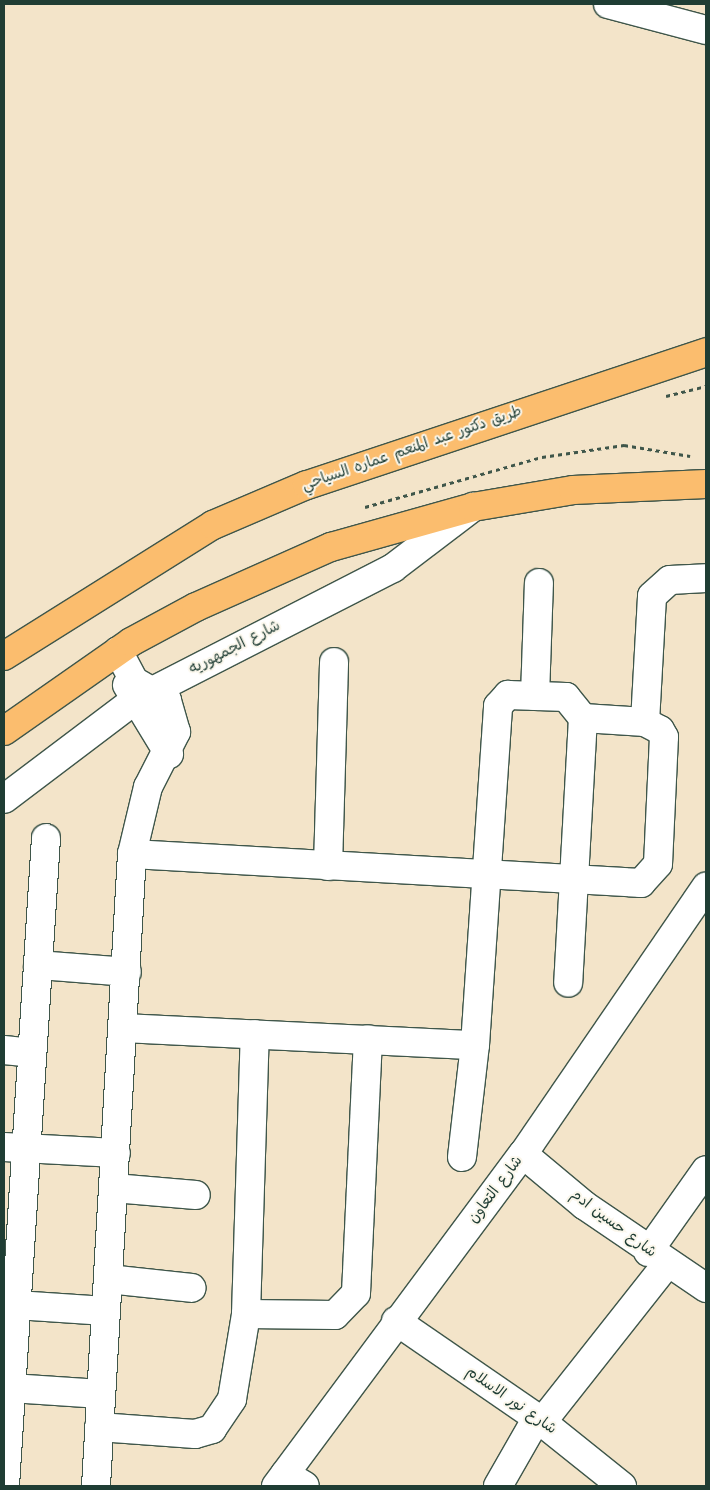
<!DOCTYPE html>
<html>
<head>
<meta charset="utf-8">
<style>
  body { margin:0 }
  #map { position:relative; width:710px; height:1490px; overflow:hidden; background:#f3e4c9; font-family:Kalam,"Playpen Sans Arabic",sans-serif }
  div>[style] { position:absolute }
  .path>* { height:3px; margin-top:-1.5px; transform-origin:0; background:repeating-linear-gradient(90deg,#3f564a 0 4px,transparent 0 8px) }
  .roads { filter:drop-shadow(1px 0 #3f564a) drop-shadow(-1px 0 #3f564a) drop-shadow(0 1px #3f564a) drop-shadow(0 -1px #3f564a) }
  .minor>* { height:28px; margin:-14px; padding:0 14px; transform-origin:14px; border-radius:14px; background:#fff }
  .major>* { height:28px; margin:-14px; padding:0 14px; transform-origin:14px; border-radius:14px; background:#fbbd6e }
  span { translate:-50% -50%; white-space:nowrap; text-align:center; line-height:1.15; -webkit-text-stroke:4px #fbf7ec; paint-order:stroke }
  .street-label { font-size:15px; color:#1f3d34 }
  .frame { position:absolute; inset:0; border:5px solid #1f3d34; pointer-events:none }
</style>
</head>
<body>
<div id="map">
  <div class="path">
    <i style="left:666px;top:396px;width:41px;rotate:-14deg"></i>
    <i style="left:365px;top:507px;width:184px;rotate:-15.8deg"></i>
    <i style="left:542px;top:457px;width:83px;rotate:-8.3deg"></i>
    <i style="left:624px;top:445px;width:67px;rotate:9.5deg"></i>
  </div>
  <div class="roads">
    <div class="minor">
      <i style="left:608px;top:4px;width:101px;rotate:14.9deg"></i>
      <i style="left:127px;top:685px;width:81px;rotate:58.7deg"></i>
      <i style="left:535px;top:696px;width:113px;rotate:-88deg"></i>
      <i style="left:645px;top:722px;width:126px;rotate:-86.8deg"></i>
      <i style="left:652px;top:596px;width:24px;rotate:-42deg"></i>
      <i style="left:670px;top:580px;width:36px;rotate:-3deg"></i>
      <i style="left:4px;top:799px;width:164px;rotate:-37.1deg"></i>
      <i style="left:135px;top:700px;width:290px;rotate:-27.1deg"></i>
      <i style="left:393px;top:568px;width:101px;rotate:-37.3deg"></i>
      <i style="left:132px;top:854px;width:510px;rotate:3.26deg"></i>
      <i style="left:641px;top:883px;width:25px;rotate:-48deg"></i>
      <i style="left:658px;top:864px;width:127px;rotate:-87.3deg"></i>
      <i style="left:664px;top:737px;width:8px;rotate:-120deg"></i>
      <i style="left:660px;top:730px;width:17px;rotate:-152deg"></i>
      <i style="left:645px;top:722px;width:62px;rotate:-176.3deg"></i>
      <i style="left:328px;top:866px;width:204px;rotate:-88.3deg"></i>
      <i style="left:38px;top:965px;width:89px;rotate:4.5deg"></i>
      <i style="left:123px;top:1028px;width:352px;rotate:2.8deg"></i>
      <i style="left:4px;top:1050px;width:28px;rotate:6deg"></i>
      <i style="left:4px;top:1147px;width:112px;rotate:3.1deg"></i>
      <i style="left:523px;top:1154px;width:80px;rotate:39.9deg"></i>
      <i style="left:584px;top:1205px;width:148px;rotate:34.2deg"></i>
      <i style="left:462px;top:1157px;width:113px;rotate:-83.4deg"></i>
      <i style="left:475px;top:1045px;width:340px;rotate:-86.1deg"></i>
      <i style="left:498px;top:706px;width:15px;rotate:-48deg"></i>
      <i style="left:508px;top:695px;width:58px;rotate:2deg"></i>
      <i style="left:566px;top:697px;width:27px;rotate:51deg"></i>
      <i style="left:583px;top:718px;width:265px;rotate:93.2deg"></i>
      <i style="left:114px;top:1188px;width:82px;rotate:4.9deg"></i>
      <i style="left:648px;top:1252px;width:100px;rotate:-54.7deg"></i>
      <i style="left:108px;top:1279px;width:84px;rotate:6.1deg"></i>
      <i style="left:16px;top:1305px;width:90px;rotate:3.8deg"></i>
      <i style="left:246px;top:1314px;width:89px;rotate:0.6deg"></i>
      <i style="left:335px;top:1315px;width:30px;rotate:-46deg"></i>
      <i style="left:356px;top:1293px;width:254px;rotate:-87.3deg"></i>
      <i style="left:396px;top:1321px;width:171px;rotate:34.5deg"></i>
      <i style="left:537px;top:1418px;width:109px;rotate:38.7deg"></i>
      <i style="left:11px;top:1388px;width:90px;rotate:3.8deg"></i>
      <i style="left:542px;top:1422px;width:201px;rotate:-51.7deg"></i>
      <i style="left:99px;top:1427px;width:96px;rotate:4.2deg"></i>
      <i style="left:195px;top:1434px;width:18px;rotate:-16deg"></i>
      <i style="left:212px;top:1429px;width:36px;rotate:-56deg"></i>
      <i style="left:232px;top:1399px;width:86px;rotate:-80.6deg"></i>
      <i style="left:246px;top:1314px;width:280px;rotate:-88.2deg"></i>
      <i style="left:285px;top:1474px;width:23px;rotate:31deg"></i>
      <i style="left:5px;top:1486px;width:649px;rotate:-86.38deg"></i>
      <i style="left:96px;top:1486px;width:633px;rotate:-86.74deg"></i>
      <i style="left:132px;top:854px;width:69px;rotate:-76.6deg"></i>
      <i style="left:148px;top:787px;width:62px;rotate:-63deg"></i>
      <i style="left:176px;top:732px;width:33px;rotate:-106deg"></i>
      <i style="left:167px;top:700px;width:38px;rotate:-150deg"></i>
      <i style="left:134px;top:681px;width:34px;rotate:-118deg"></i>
      <i style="left:276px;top:1486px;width:414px;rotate:-53.4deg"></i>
      <i style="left:523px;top:1154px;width:324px;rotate:-55.6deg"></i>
      <i style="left:498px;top:1486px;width:78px;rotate:-60.2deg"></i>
    </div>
    <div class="major">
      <i style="left:4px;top:656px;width:247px;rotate:-32.1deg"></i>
      <i style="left:213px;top:525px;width:102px;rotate:-23.1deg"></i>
      <i style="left:307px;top:485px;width:421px;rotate:-18.4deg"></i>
      <i style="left:4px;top:731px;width:155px;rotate:-35deg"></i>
      <i style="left:131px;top:642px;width:74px;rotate:-28.3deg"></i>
      <i style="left:196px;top:607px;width:148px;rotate:-24deg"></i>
      <i style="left:331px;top:547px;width:148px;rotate:-15.7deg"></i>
      <i style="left:473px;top:507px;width:101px;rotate:-9.6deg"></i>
      <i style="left:573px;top:490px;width:133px;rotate:-2.6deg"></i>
    </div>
  </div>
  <div class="street-label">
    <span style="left:412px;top:449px;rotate:-19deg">طريق دكتور عبد المنعم عماره السياحي</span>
    <span style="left:235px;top:648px;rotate:-27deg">شارع الجمهوريه</span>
    <span style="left:496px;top:1190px;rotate:-53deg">شارع التعاون</span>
    <span style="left:613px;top:1224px;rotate:37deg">شارع حسين ادم</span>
    <span style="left:511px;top:1401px;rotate:35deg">شارع نور الاسلام</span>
  </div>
  <div class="frame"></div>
</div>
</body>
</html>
